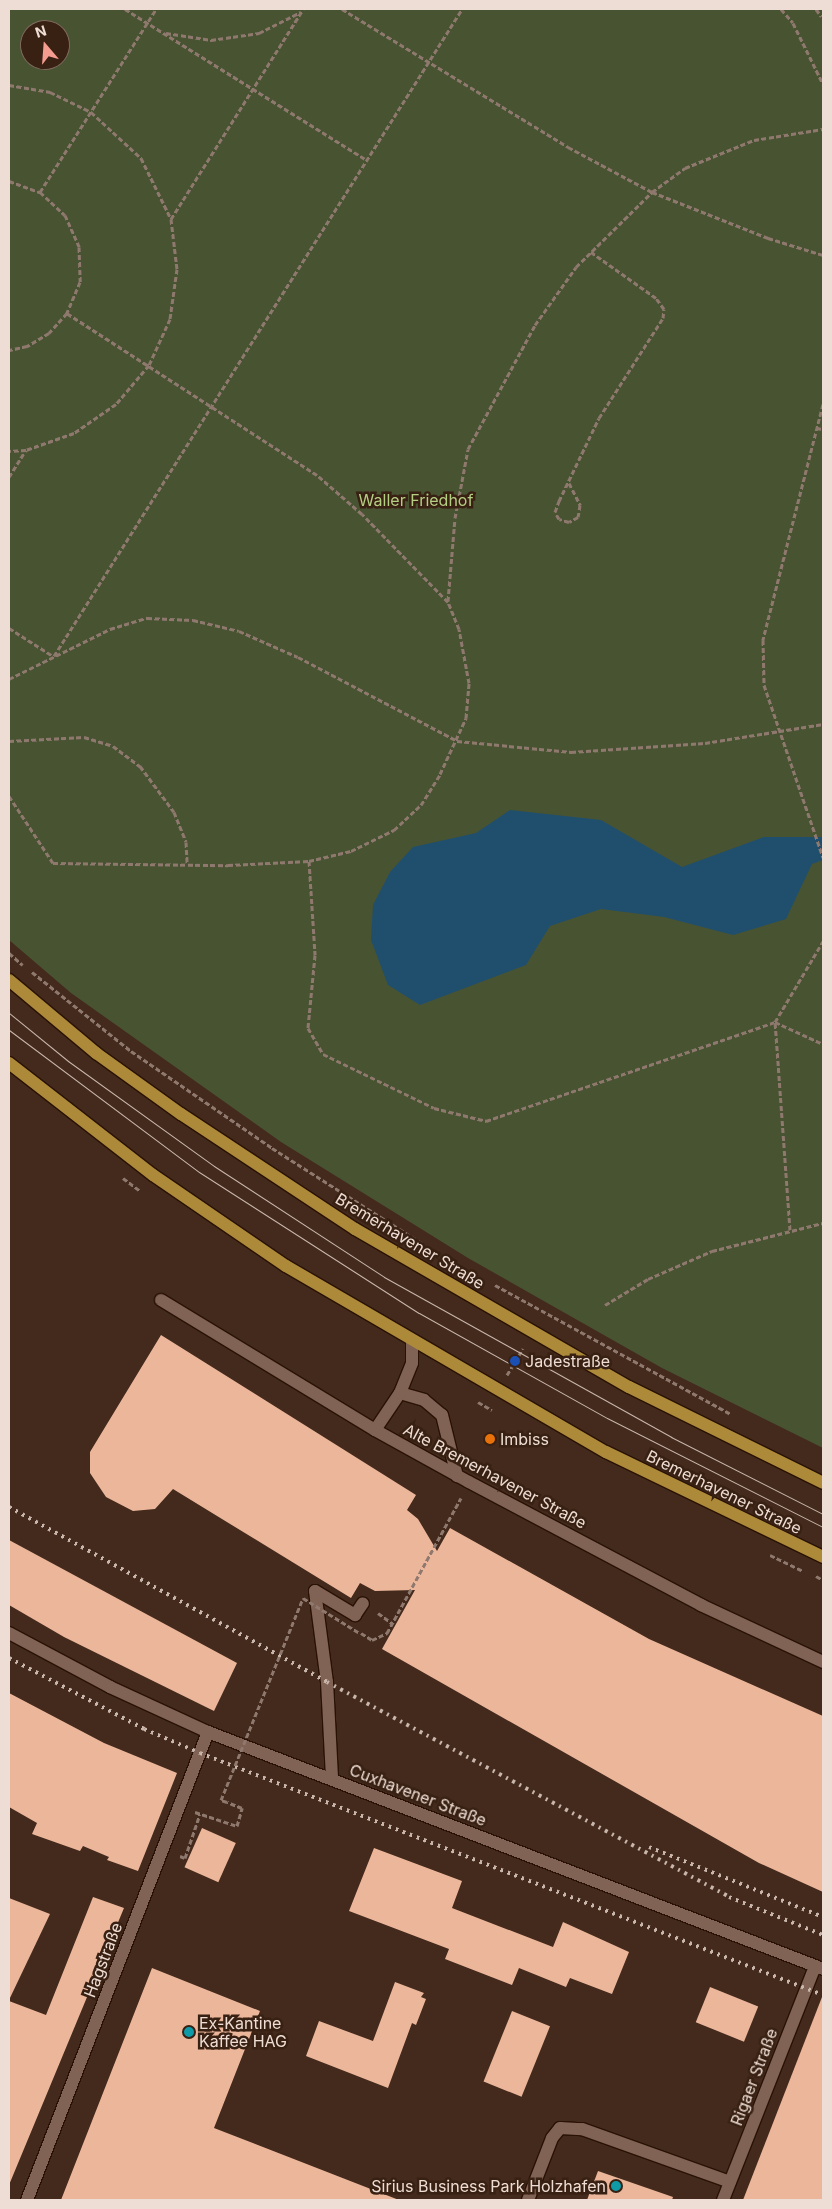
<!DOCTYPE html>
<html>
<head>
<meta charset="utf-8">
<style>
  body { margin:0 }
  #map { position:relative; width:832px; height:2209px; overflow:hidden; background:#432a1c; font-family:Inter,sans-serif }
  div>[style] { position:absolute }
  .green>* { inset:0; background:#485332 }
  .water>* { inset:0; background:#204f6e }
  .building>* { inset:0; background:#ecb69b; transform-origin:0 0 }
  .path>* { height:3px; margin-top:-1.5px; transform-origin:0; background:repeating-linear-gradient(90deg,#8f796e 0 5px,transparent 0 7.5px) }
  .roads { filter:drop-shadow(1px 0 #291205) drop-shadow(-1px 0 #291205) drop-shadow(0 1px #291205) drop-shadow(0 -1px #291205) }
  .minor>* { height:12px; margin:-6px; padding:0 6px; transform-origin:6px; border-radius:6px; background:#806354 }
  .major>* { height:12px; margin:-6px; padding:0 6px; transform-origin:6px; border-radius:6px; background:#ad893a }
  .tram>* { height:1px; margin:-0.5px; padding:0 0.5px; transform-origin:0.5px; border-radius:0.5px; background:#c9b6ac }
  .rail>* { height:4px; margin-top:-2px; transform-origin:0; background:repeating-linear-gradient(90deg,#c9b6ac 0 2.5px,transparent 0 7.5px) }
  .path-bridge>* { height:3px; margin-top:-1.5px; transform-origin:0; background:repeating-linear-gradient(90deg,#8f796e 0 5px,transparent 0 7.5px) }
  .dots>* { width:14px; height:14px; translate:-50% -50%; box-sizing:border-box; border:2px solid #382012; border-radius:50% }
  span { translate:-50% -50%; white-space:nowrap; text-align:center; line-height:1.15; -webkit-text-stroke:5px #382012; paint-order:stroke }
  .park-label { font-size:16px; color:#b4ce83 }
  .street-label { font-size:16px; color:#eeddd4 }
  .poi-label { font-size:16px; color:#eeddd4 }
  .left { translate:0 -50%; text-align:left }
  .right { translate:-100% -50%; text-align:right }
  .frame { position:absolute; inset:0; border:10px solid #eeddd4; pointer-events:none }
  .north { position:absolute; left:20px; top:20px; width:50px; height:50px; box-sizing:border-box; background:#382012; border:1px solid #816c60; border-radius:50%; rotate:342deg; font-size:14px; font-weight:700; line-height:20px; text-align:center; color:#eeddd4 }
  .north::after { content:''; display:block; margin:auto; width:18px; height:22px; background:#f59c91; clip-path:polygon(50% 0,100% 100%,50% 72%,0 100%) }
</style>
</head>
<body>
<div id="map">
  <div class="green">
    <i style="clip-path:polygon(evenodd,9px 9px,823px 9px,823px 1448px,662px 1368px,468px 1258px,281px 1142px,71px 993px,9px 940px,9px 9px,30px 30px,60px 30px,60px 60px,30px 60px,30px 30px)"></i>
  </div>
  <div class="water">
    <i style="clip-path:polygon(510px 810px,601px 820px,682px 867px,764px 837px,823px 837px,823px 860px,812px 864px,786px 919px,733px 935px,664px 917px,601px 909px,550px 926px,526px 965px,420px 1005px,388px 985px,371px 940px,373px 905px,390px 872px,413px 847px,476px 833px)"></i>
  </div>
  <div class="building">
    <i style="clip-path:polygon(161px 1335px,416px 1495px,407px 1510px,418px 1519px,437px 1551px,450px 1528px,649px 1639px,823px 1716px,823px 1892px,759px 1863px,382px 1649px,415px 1590px,375px 1591px,360px 1583px,351px 1598px,173px 1489px,155px 1509px,133px 1511px,106px 1497px,90px 1473px,90px 1452px)"></i>
    <i style="clip-path:polygon(9px 1540px,237px 1663px,214px 1711px,64px 1637px,9px 1605px)"></i>
    <i style="clip-path:polygon(9px 1693px,104px 1743px,177px 1773px,138px 1871px,107px 1860px,109px 1857px,83px 1846px,80px 1851px,32px 1834px,37px 1823px,9px 1807px)"></i>
    <i style="left:202px;top:1828px;width:37px;height:43px;rotate:24deg"></i>
    <i style="clip-path:polygon(374px 1848px,462px 1881px,452px 1908px,553px 1947px,563px 1922px,629px 1952px,612px 1994px,570px 1978px,566px 1987px,519px 1968px,512px 1985px,445px 1959px,449px 1949px,349px 1911px)"></i>
    <i style="clip-path:polygon(93px 1897px,124px 1908px,9px 2185px,9px 2001px,46px 2015px)"></i>
    <i style="clip-path:polygon(9px 1898px,50px 1914px,9px 2000px)"></i>
    <i style="clip-path:polygon(152px 1968px,260px 2011px,214px 2128px,399px 2200px,61px 2200px)"></i>
    <i style="clip-path:polygon(395px 1982px,424px 1993px,421px 1997px,426px 1999px,416px 2025px,412px 2023px,388px 2088px,306px 2056px,319px 2021px,373px 2041px)"></i>
    <i style="left:710px;top:1987px;width:52px;height:38px;rotate:22deg"></i>
    <i style="clip-path:polygon(822px 1997px,823px 2200px,743px 2200px)"></i>
    <i style="left:512px;top:2011px;width:41px;height:76px;rotate:22deg"></i>
    <i style="clip-path:polygon(598px 2171px,673px 2197px,672px 2200px,587px 2200px)"></i>
  </div>
  <div class="path">
    <i style="left:125px;top:9px;width:285px;rotate:32deg"></i>
    <i style="left:342px;top:9px;width:265px;rotate:31.4deg"></i>
    <i style="left:568px;top:147px;width:95px;rotate:28.2deg"></i>
    <i style="left:652px;top:192px;width:125px;rotate:21.6deg"></i>
    <i style="left:768px;top:238px;width:58px;rotate:17.2deg"></i>
    <i style="left:781px;top:9px;width:18px;rotate:49deg"></i>
    <i style="left:793px;top:23px;width:68px;rotate:63.8deg"></i>
    <i style="left:816px;top:9px;width:9px;rotate:54deg"></i>
    <i style="left:166px;top:33px;width:46px;rotate:8.8deg"></i>
    <i style="left:211px;top:40px;width:49px;rotate:-8.3deg"></i>
    <i style="left:259px;top:33px;width:47px;rotate:-26.6deg"></i>
    <i style="left:9px;top:85px;width:42px;rotate:9.7deg"></i>
    <i style="left:50px;top:92px;width:46px;rotate:26deg"></i>
    <i style="left:91px;top:112px;width:68px;rotate:42.6deg"></i>
    <i style="left:141px;top:158px;width:68px;rotate:63.8deg"></i>
    <i style="left:171px;top:219px;width:50px;rotate:83.2deg"></i>
    <i style="left:177px;top:269px;width:50px;rotate:98deg"></i>
    <i style="left:170px;top:319px;width:51px;rotate:114.5deg"></i>
    <i style="left:149px;top:365px;width:51px;rotate:130.2deg"></i>
    <i style="left:116px;top:404px;width:51px;rotate:145.4deg"></i>
    <i style="left:74px;top:433px;width:51px;rotate:160.5deg"></i>
    <i style="left:26px;top:450px;width:17px;rotate:177deg"></i>
    <i style="left:9px;top:181px;width:33px;rotate:20deg"></i>
    <i style="left:40px;top:192px;width:34px;rotate:43deg"></i>
    <i style="left:65px;top:215px;width:35px;rotate:66deg"></i>
    <i style="left:79px;top:247px;width:35px;rotate:88deg"></i>
    <i style="left:80px;top:282px;width:34px;rotate:113deg"></i>
    <i style="left:67px;top:313px;width:27px;rotate:132deg"></i>
    <i style="left:49px;top:333px;width:26px;rotate:149deg"></i>
    <i style="left:27px;top:346px;width:18px;rotate:167deg"></i>
    <i style="left:40px;top:192px;width:217px;rotate:-57.6deg"></i>
    <i style="left:171px;top:219px;width:248px;rotate:-57.8deg"></i>
    <i style="left:823px;top:404px;width:244px;rotate:104.3deg"></i>
    <i style="left:763px;top:640px;width:45px;rotate:88.7deg"></i>
    <i style="left:764px;top:685px;width:182px;rotate:71.1deg"></i>
    <i style="left:816px;top:428px;width:7px;rotate:8deg"></i>
    <i style="left:9px;top:477px;width:32px;rotate:-58deg"></i>
    <i style="left:569px;top:483px;width:25px;rotate:63deg"></i>
    <i style="left:580px;top:505px;width:12px;rotate:99deg"></i>
    <i style="left:578px;top:517px;width:10px;rotate:151deg"></i>
    <i style="left:569px;top:522px;width:10px;rotate:-163deg"></i>
    <i style="left:559px;top:519px;width:8px;rotate:-120deg"></i>
    <i style="left:555px;top:512px;width:12px;rotate:-70deg"></i>
    <i style="left:559px;top:501px;width:92px;rotate:-64.3deg"></i>
    <i style="left:599px;top:418px;width:119px;rotate:-57.4deg"></i>
    <i style="left:663px;top:318px;width:9px;rotate:-84deg"></i>
    <i style="left:664px;top:309px;width:14px;rotate:-126deg"></i>
    <i style="left:656px;top:298px;width:80px;rotate:-144.7deg"></i>
    <i style="left:448px;top:601px;width:83px;rotate:-85.2deg"></i>
    <i style="left:455px;top:518px;width:70px;rotate:-79.3deg"></i>
    <i style="left:468px;top:449px;width:141px;rotate:-61.6deg"></i>
    <i style="left:535px;top:325px;width:71px;rotate:-54.7deg"></i>
    <i style="left:576px;top:267px;width:107px;rotate:-44.6deg"></i>
    <i style="left:652px;top:192px;width:41px;rotate:-36deg"></i>
    <i style="left:685px;top:168px;width:74px;rotate:-22.1deg"></i>
    <i style="left:754px;top:140px;width:70px;rotate:-9.1deg"></i>
    <i style="left:9px;top:628px;width:52px;rotate:32.5deg"></i>
    <i style="left:54px;top:656px;width:765px;rotate:-57.76deg"></i>
    <i style="left:9px;top:679px;width:113px;rotate:-26.3deg"></i>
    <i style="left:110px;top:629px;width:39px;rotate:-17deg"></i>
    <i style="left:147px;top:618px;width:46px;rotate:2.5deg"></i>
    <i style="left:193px;top:620px;width:47px;rotate:13.4deg"></i>
    <i style="left:239px;top:631px;width:64px;rotate:23.8deg"></i>
    <i style="left:298px;top:657px;width:180px;rotate:27.8deg"></i>
    <i style="left:457px;top:741px;width:115px;rotate:5.5deg"></i>
    <i style="left:571px;top:752px;width:134px;rotate:-3.8deg"></i>
    <i style="left:705px;top:743px;width:120px;rotate:-9.1deg"></i>
    <i style="left:9px;top:741px;width:75px;rotate:-3.1deg"></i>
    <i style="left:84px;top:737px;width:30px;rotate:17deg"></i>
    <i style="left:113px;top:746px;width:34px;rotate:37deg"></i>
    <i style="left:140px;top:766px;width:57px;rotate:53.5deg"></i>
    <i style="left:174px;top:812px;width:32px;rotate:68deg"></i>
    <i style="left:186px;top:842px;width:21px;rotate:87deg"></i>
    <i style="left:9px;top:796px;width:80px;rotate:56.7deg"></i>
    <i style="left:53px;top:863px;width:175px;rotate:0.7deg"></i>
    <i style="left:228px;top:865px;width:81px;rotate:-2.8deg"></i>
    <i style="left:309px;top:861px;width:43px;rotate:-13.4deg"></i>
    <i style="left:351px;top:851px;width:48px;rotate:-26deg"></i>
    <i style="left:394px;top:830px;width:37px;rotate:-43deg"></i>
    <i style="left:421px;top:805px;width:36px;rotate:-58deg"></i>
    <i style="left:440px;top:774px;width:62px;rotate:-65.1deg"></i>
    <i style="left:466px;top:718px;width:35px;rotate:-85deg"></i>
    <i style="left:469px;top:683px;width:55px;rotate:-100.5deg"></i>
    <i style="left:459px;top:629px;width:29px;rotate:-112deg"></i>
    <i style="left:448px;top:602px;width:123px;rotate:-134.3deg"></i>
    <i style="left:362px;top:514px;width:60px;rotate:-139.1deg"></i>
    <i style="left:317px;top:475px;width:298px;rotate:-147.1deg"></i>
    <i style="left:309px;top:861px;width:94px;rotate:86.3deg"></i>
    <i style="left:315px;top:955px;width:73px;rotate:95.5deg"></i>
    <i style="left:308px;top:1028px;width:30px;rotate:60deg"></i>
    <i style="left:323px;top:1054px;width:123px;rotate:25.9deg"></i>
    <i style="left:434px;top:1108px;width:54px;rotate:14deg"></i>
    <i style="left:486px;top:1121px;width:305px;rotate:-18.9deg"></i>
    <i style="left:775px;top:1022px;width:53px;rotate:24.6deg"></i>
    <i style="left:9px;top:953px;width:18px;rotate:41deg"></i>
    <i style="left:32px;top:972px;width:127px;rotate:38.6deg"></i>
    <i style="left:131px;top:1051px;width:171px;rotate:34.5deg"></i>
    <i style="left:272px;top:1148px;width:179px;rotate:32.4deg"></i>
    <i style="left:123px;top:1178px;width:21px;rotate:37deg"></i>
    <i style="left:790px;top:1230px;width:209px;rotate:-94.1deg"></i>
    <i style="left:775px;top:1022px;width:94px;rotate:-59.3deg"></i>
    <i style="left:495px;top:1285px;width:269px;rotate:28.7deg"></i>
    <i style="left:605px;top:1305px;width:50px;rotate:-31.2deg"></i>
    <i style="left:648px;top:1279px;width:70px;rotate:-23.6deg"></i>
    <i style="left:712px;top:1251px;width:114px;rotate:-14.2deg"></i>
    <i style="left:507px;top:1375px;width:31px;rotate:-59deg"></i>
    <i style="left:478px;top:1402px;width:16px;rotate:30deg"></i>
    <i style="left:770px;top:1555px;width:37px;rotate:26deg"></i>
    <i style="left:816px;top:1576px;width:8px;rotate:30deg"></i>
    <i style="left:378px;top:1613px;width:17px;rotate:36deg"></i>
    <i style="left:361px;top:1633px;width:13px;rotate:32deg"></i>
    <i style="left:372px;top:1640px;width:17px;rotate:-25deg"></i>
    <i style="left:387px;top:1633px;width:154px;rotate:-61.3deg"></i>
    <i style="left:195px;top:1812px;width:44px;rotate:18.4deg"></i>
    <i style="left:237px;top:1826px;width:19px;rotate:-74deg"></i>
    <i style="left:242px;top:1808px;width:16px;rotate:-158deg"></i>
    <i style="left:180px;top:1856px;width:5px;rotate:22deg"></i>
    <i style="left:185px;top:1858px;width:46px;rotate:-71.2deg"></i>
  </div>
  <div class="roads">
    <div class="minor">
      <i style="left:161px;top:1300px;width:250px;rotate:31.3deg"></i>
      <i style="left:375px;top:1430px;width:107px;rotate:29deg"></i>
      <i style="left:469px;top:1482px;width:263px;rotate:27.9deg"></i>
      <i style="left:701px;top:1605px;width:135px;rotate:25deg"></i>
      <i style="left:400px;top:1393px;width:25px;rotate:16deg"></i>
      <i style="left:424px;top:1400px;width:23px;rotate:40deg"></i>
      <i style="left:442px;top:1415px;width:63px;rotate:76.2deg"></i>
      <i style="left:375px;top:1430px;width:45px;rotate:-56deg"></i>
      <i style="left:400px;top:1393px;width:32px;rotate:-68deg"></i>
      <i style="left:412px;top:1363px;width:22px;rotate:-90deg"></i>
      <i style="left:315px;top:1591px;width:92px;rotate:82.5deg"></i>
      <i style="left:327px;top:1682px;width:97px;rotate:87deg"></i>
      <i style="left:315px;top:1591px;width:47px;rotate:31deg"></i>
      <i style="left:355px;top:1615px;width:14px;rotate:-56deg"></i>
      <i style="left:9px;top:1633px;width:115px;rotate:28.1deg"></i>
      <i style="left:110px;top:1687px;width:108px;rotate:24.7deg"></i>
      <i style="left:208px;top:1732px;width:659px;rotate:21.07deg"></i>
      <i style="left:27px;top:2200px;width:502px;rotate:-68.86deg"></i>
      <i style="left:528px;top:2200px;width:66px;rotate:-68.8deg"></i>
      <i style="left:552px;top:2138px;width:13px;rotate:-51deg"></i>
      <i style="left:560px;top:2128px;width:22px;rotate:3deg"></i>
      <i style="left:582px;top:2129px;width:157px;rotate:19.7deg"></i>
      <i style="left:723px;top:2200px;width:251px;rotate:-68.5deg"></i>
    </div>
    <div class="major">
      <i style="left:9px;top:980px;width:114px;rotate:40deg"></i>
      <i style="left:96px;top:1053px;width:105px;rotate:35.7deg"></i>
      <i style="left:181px;top:1114px;width:209px;rotate:33.5deg"></i>
      <i style="left:355px;top:1229px;width:316px;rotate:30deg"></i>
      <i style="left:629px;top:1387px;width:216px;rotate:26.3deg"></i>
      <i style="left:9px;top:1063px;width:182px;rotate:37.9deg"></i>
      <i style="left:153px;top:1175px;width:161px;rotate:34.4deg"></i>
      <i style="left:286px;top:1266px;width:370px;rotate:30.2deg"></i>
      <i style="left:606px;top:1452px;width:241px;rotate:25.8deg"></i>
    </div>
  </div>
  <div class="tram">
    <i style="left:9px;top:1013px;width:76px;rotate:39.1deg"></i>
    <i style="left:68px;top:1061px;width:180px;rotate:35.7deg"></i>
    <i style="left:214px;top:1166px;width:203px;rotate:33.1deg"></i>
    <i style="left:384px;top:1277px;width:329px;rotate:29.1deg"></i>
    <i style="left:671px;top:1437px;width:170px;rotate:26.9deg"></i>
    <i style="left:9px;top:1030px;width:237px;rotate:36.8deg"></i>
    <i style="left:199px;top:1172px;width:261px;rotate:32.7deg"></i>
    <i style="left:419px;top:1313px;width:215px;rotate:29.2deg"></i>
    <i style="left:607px;top:1418px;width:242px;rotate:26.8deg"></i>
  </div>
  <div class="rail">
    <i style="left:9px;top:1507px;width:363px;rotate:28.8deg"></i>
    <i style="left:327px;top:1682px;width:456px;rotate:28.1deg"></i>
    <i style="left:729px;top:1897px;width:101px;rotate:22deg"></i>
    <i style="left:9px;top:1658px;width:153px;rotate:27.7deg"></i>
    <i style="left:144px;top:1729px;width:61px;rotate:23.2deg"></i>
    <i style="left:200px;top:1753px;width:668px;rotate:21.23deg"></i>
    <i style="left:649px;top:1847px;width:188px;rotate:21.9deg"></i>
  </div>
  <div class="path-bridge">
    <i style="left:227px;top:1802px;width:6px;rotate:-162deg"></i>
    <i style="left:221px;top:1800px;width:218px;rotate:-67.9deg"></i>
    <i style="left:303px;top:1598px;width:65px;rotate:31.7deg"></i>
  </div>
  <div class="dots">
    <i style="left:515px;top:1361px;background:#1a4fb4"></i>
    <i style="left:490px;top:1439px;background:#e8710a"></i>
    <i style="left:189px;top:2032px;background:#0f9aa8"></i>
    <i style="left:616px;top:2186px;background:#0f9aa8"></i>
  </div>
  <div class="park-label">
    <span style="left:416px;top:500px">Waller Friedhof</span>
  </div>
  <div class="street-label">
    <span style="left:410px;top:1241px;rotate:31deg">Bremerhavener Straße</span>
    <span style="left:495px;top:1476px;rotate:28deg">Alte Bremerhavener Straße</span>
    <span style="left:724px;top:1492px;rotate:26deg">Bremerhavener Straße</span>
    <span style="left:418px;top:1795px;rotate:21deg">Cuxhavener Straße</span>
    <span style="left:103px;top:1960px;rotate:-69deg">Hagstraße</span>
    <span style="left:754px;top:2077px;rotate:-69deg">Rigaer Straße</span>
  </div>
  <div class="poi-label">
    <span class="left" style="left:525px;top:1361px">Jadestraße</span>
    <span class="left" style="left:500px;top:1439px">Imbiss</span>
    <span class="left" style="left:199px;top:2032px">Ex-Kantine<br>Kaffee HAG</span>
    <span class="right" style="left:606px;top:2186px">Sirius Business Park Holzhafen</span>
  </div>
  <div class="frame"></div>
  <div class="north">N</div>
</div>
</body>
</html>
